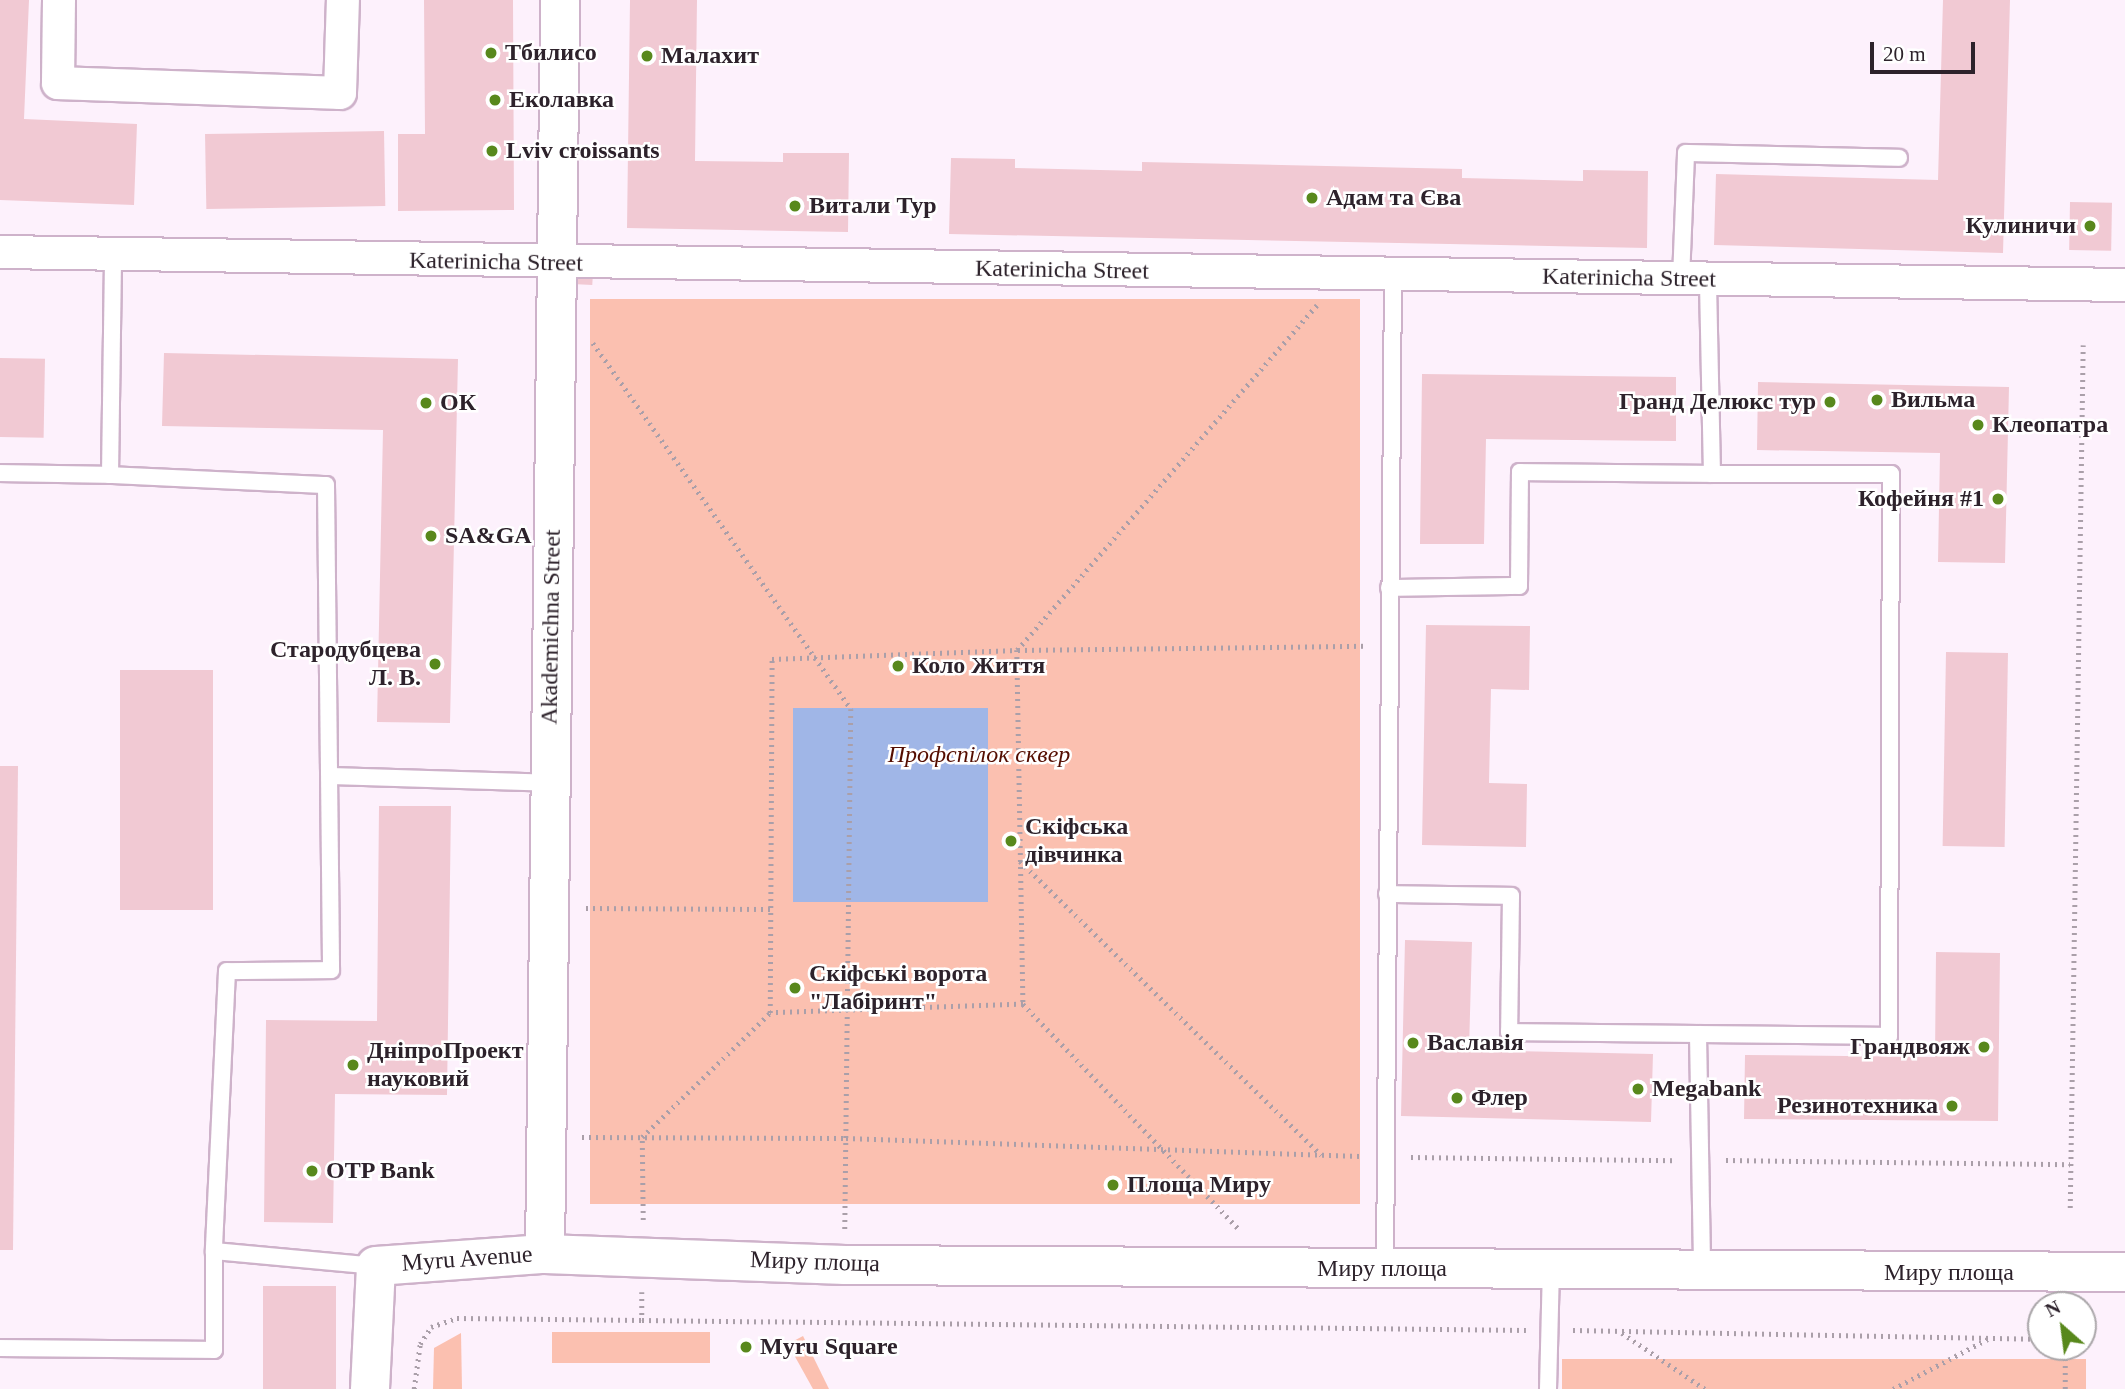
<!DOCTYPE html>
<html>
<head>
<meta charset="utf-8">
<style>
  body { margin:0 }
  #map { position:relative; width:2125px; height:1389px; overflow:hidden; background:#fdf1fc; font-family:Georgia,serif }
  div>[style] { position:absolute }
  .green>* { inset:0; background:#fbc0b0; transform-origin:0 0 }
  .water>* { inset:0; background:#a0b6e7; transform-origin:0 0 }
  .building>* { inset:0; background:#f1c9d3; transform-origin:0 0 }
  .path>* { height:4.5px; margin-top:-2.25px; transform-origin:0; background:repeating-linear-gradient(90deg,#aa9fa9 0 2px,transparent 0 7px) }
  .roads { filter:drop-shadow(2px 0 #ceb2ca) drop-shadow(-2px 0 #ceb2ca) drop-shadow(0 2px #ceb2ca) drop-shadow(0 -2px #ceb2ca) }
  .service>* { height:16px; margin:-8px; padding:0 8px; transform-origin:8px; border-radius:8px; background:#fff }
  .minor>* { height:32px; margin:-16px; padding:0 16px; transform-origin:16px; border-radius:16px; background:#fff }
  .tertiary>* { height:38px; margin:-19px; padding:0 19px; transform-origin:19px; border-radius:19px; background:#fff }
  .dots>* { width:19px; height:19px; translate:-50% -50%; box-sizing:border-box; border:4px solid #fff; border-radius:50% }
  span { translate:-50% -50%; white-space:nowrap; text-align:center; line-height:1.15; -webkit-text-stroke:5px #fff; paint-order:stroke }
  .poi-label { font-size:24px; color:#2d222b; font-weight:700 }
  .left { translate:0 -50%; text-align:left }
  .right { translate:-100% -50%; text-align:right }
  .street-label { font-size:24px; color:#2d222b }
  .park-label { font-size:24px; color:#540d00; font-style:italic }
  .north { position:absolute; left:2027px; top:1291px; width:70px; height:70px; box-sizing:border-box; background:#fff; border:2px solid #aba7aa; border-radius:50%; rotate:332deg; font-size:19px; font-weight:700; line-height:28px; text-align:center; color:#2d222b }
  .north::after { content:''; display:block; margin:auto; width:24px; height:32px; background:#58881c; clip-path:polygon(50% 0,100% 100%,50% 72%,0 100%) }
  .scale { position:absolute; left:1870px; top:42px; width:105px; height:32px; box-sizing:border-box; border:4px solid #2d222b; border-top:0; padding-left:9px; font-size:21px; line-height:24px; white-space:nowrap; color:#2d222b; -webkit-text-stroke:5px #fff; paint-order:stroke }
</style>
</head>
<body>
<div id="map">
  <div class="green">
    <i style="left:1360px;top:299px;width:905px;height:770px;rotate:90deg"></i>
    <i style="left:710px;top:1332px;width:31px;height:158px;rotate:90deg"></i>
    <i style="clip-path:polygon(461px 1333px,462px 1389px,433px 1389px,434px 1348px)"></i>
    <i style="clip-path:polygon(803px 1336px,829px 1389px,813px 1389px,788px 1344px)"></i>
    <i style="left:1562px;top:1359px;width:524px;height:30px"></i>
  </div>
  <div class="water">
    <i style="left:793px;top:708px;width:195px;height:194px"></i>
  </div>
  <div class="building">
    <i style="clip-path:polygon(0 0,29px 0,24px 119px,137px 124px,134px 205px,0 200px)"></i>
    <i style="clip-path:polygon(424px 0,513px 0,514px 210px,398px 211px,398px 134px,425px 134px)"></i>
    <i style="clip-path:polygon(630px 0,697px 0,695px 161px,783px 162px,783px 153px,849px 153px,848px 232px,627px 228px)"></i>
    <i style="clip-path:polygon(1943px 0,2010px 0,2003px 253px,1714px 245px,1716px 174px,1938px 180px)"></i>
    <i style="left:384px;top:131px;width:75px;height:179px;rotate:89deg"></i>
    <i style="clip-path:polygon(951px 158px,1015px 159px,1015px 168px,1142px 171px,1142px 162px,1462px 169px,1462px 178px,1583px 181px,1583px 170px,1648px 171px,1647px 248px,949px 234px)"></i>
    <i style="left:2070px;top:202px;width:42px;height:48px;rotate:1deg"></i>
    <i style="left:573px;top:271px;width:20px;height:13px;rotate:3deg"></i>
    <i style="clip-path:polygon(164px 353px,458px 359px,450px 723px,377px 722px,383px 430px,162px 426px)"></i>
    <i style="left:0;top:358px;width:45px;height:79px;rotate:1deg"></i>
    <i style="clip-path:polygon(1422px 374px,1676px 377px,1676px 441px,1486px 439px,1484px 544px,1420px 544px)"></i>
    <i style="clip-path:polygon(1758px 382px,2009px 387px,2005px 563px,1938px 562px,1940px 453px,1757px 450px)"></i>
    <i style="clip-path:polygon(1426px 625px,1530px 626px,1529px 690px,1491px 689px,1489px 783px,1527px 784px,1526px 847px,1422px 845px)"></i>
    <i style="left:1946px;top:652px;width:62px;height:194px;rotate:1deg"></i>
    <i style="left:120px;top:670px;width:93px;height:240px"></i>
    <i style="clip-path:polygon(0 766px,18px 766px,13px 1250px,0 1250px)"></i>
    <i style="clip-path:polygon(379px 806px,451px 806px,447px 1095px,335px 1094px,333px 1223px,264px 1222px,266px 1020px,377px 1021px)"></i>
    <i style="clip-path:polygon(1405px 940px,1472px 942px,1469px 1050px,1653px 1054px,1651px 1122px,1401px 1116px)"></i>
    <i style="clip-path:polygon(1936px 952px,2000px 953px,1998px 1121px,1744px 1119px,1745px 1055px,1935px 1057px)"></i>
    <i style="left:263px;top:1286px;width:73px;height:103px"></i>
  </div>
  <div class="path">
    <i style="left:593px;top:343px;width:448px;rotate:54.8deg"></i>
    <i style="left:851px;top:709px;width:520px;rotate:90.66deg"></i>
    <i style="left:1017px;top:650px;width:354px;rotate:89deg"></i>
    <i style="left:1023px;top:1004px;width:253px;rotate:178deg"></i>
    <i style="left:770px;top:1013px;width:354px;rotate:-89.7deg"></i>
    <i style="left:772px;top:659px;width:245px;rotate:-2.1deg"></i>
    <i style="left:1017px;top:650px;width:457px;rotate:-49deg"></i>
    <i style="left:1018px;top:650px;width:348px;rotate:-0.7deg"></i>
    <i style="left:1020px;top:861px;width:421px;rotate:44.3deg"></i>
    <i style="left:586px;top:908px;width:184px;rotate:0.3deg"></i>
    <i style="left:1023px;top:1004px;width:313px;rotate:46.2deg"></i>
    <i style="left:582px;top:1137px;width:264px;rotate:0.2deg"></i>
    <i style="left:846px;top:1138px;width:514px;rotate:2.01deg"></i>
    <i style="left:1411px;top:1157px;width:264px;rotate:0.7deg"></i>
    <i style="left:1726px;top:1160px;width:344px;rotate:0.7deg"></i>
    <i style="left:2070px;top:1208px;width:863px;rotate:-89.14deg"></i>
    <i style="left:643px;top:1220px;width:83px;rotate:-90.7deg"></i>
    <i style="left:642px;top:1137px;width:178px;rotate:-44.1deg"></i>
    <i style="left:642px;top:1292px;width:28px;rotate:90deg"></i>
    <i style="left:642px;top:1320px;width:884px;rotate:0.65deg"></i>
    <i style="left:1573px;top:1330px;width:468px;rotate:1.1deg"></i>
    <i style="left:1622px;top:1333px;width:100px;rotate:34deg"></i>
    <i style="left:414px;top:1389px;width:45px;rotate:-82.4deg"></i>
    <i style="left:420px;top:1344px;width:20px;rotate:-57deg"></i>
    <i style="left:431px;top:1327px;width:28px;rotate:-19deg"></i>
    <i style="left:457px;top:1318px;width:185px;rotate:0.6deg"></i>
    <i style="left:1893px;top:1389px;width:107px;rotate:-27.8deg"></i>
    <i style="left:2065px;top:1389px;width:42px;rotate:-90deg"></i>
  </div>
  <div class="roads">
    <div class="service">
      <i style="left:1681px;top:279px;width:126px;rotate:-87.7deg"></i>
      <i style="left:1686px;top:153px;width:213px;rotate:1.3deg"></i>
      <i style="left:0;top:473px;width:110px;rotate:1deg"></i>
      <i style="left:110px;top:475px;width:220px;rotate:-89.2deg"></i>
      <i style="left:110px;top:475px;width:216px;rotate:2.7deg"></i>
      <i style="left:326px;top:485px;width:485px;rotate:89.4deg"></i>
      <i style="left:331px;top:970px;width:104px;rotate:179.4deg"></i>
      <i style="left:227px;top:971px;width:280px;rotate:92.7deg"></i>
      <i style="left:1389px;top:588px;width:130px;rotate:-0.9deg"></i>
      <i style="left:1519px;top:586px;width:114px;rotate:-89.5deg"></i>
      <i style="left:1520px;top:472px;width:192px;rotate:0.6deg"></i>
      <i style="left:1712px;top:474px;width:195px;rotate:-91.2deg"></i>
      <i style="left:331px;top:776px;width:218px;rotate:1.8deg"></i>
      <i style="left:1387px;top:894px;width:124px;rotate:0.9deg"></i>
      <i style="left:1511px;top:896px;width:136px;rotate:90.8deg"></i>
      <i style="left:1509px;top:1032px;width:380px;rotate:0.6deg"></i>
      <i style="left:1889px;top:1036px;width:562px;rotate:-89.8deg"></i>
      <i style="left:1891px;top:474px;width:179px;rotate:180deg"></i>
      <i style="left:1698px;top:1034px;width:235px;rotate:89deg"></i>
      <i style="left:1385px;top:1269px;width:994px;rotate:-89.54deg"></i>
      <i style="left:0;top:1348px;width:214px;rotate:0.5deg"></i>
      <i style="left:214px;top:1350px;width:99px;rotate:-90deg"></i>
      <i style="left:214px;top:1251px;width:163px;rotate:5.3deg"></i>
      <i style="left:1548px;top:1389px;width:119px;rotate:-88.6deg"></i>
    </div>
    <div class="minor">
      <i style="left:59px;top:0;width:83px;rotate:90.7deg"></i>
      <i style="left:58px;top:83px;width:282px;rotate:2deg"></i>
      <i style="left:340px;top:93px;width:93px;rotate:-88.2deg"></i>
      <i style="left:0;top:252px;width:2125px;rotate:0.89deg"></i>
    </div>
    <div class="tertiary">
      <i style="left:545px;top:1254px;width:1254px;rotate:-89.31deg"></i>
      <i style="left:370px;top:1389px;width:123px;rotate:-87.2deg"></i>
      <i style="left:376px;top:1266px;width:169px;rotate:-4.1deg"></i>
      <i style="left:545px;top:1254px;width:300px;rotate:2.1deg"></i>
      <i style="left:845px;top:1265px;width:1280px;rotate:0.31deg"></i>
    </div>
  </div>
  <div class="dots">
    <i style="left:491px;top:53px;background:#58881c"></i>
    <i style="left:647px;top:56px;background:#58881c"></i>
    <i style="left:495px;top:100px;background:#58881c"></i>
    <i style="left:492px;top:151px;background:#58881c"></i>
    <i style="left:1312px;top:198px;background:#58881c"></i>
    <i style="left:795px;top:206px;background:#58881c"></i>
    <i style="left:2090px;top:226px;background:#58881c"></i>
    <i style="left:1877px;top:400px;background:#58881c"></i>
    <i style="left:1830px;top:402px;background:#58881c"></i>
    <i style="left:426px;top:403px;background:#58881c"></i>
    <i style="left:1978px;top:425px;background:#58881c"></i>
    <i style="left:1998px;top:499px;background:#58881c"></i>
    <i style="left:431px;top:536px;background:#58881c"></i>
    <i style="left:435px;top:664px;background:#58881c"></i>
    <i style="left:898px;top:666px;background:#58881c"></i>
    <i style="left:1011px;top:841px;background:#58881c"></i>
    <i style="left:795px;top:988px;background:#58881c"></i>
    <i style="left:1413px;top:1043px;background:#58881c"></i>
    <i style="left:1984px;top:1047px;background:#58881c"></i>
    <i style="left:353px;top:1065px;background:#58881c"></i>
    <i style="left:1638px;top:1089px;background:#58881c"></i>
    <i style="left:1457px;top:1098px;background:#58881c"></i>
    <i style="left:1952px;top:1106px;background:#58881c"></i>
    <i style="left:312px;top:1171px;background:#58881c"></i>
    <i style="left:1113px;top:1185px;background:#58881c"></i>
    <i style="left:746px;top:1347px;background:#58881c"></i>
  </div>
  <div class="poi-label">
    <span class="left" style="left:505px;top:53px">Тбилисо</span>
    <span class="left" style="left:661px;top:56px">Малахит</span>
    <span class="left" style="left:509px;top:100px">Еколавка</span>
    <span class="left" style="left:506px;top:151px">Lviv croissants</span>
    <span class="left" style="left:1326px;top:198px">Адам та Єва</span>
    <span class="left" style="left:809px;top:206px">Витали Тур</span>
    <span class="right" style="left:2076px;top:226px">Кулиничи</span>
    <span class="left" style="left:1891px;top:400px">Вильма</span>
    <span class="right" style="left:1816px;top:402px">Гранд Делюкс тур</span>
    <span class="left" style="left:440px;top:403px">ОК</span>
    <span class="left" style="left:1992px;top:425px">Клеопатра</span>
    <span class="right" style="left:1984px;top:499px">Кофейня #1</span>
    <span class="left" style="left:445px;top:536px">SA&amp;GA</span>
    <span class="right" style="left:421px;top:664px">Стародубцева<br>Л. В.</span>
    <span class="left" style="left:912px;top:666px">Коло Життя</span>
    <span class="left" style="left:1025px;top:841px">Скіфська<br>дівчинка</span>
    <span class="left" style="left:809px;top:988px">Скіфські ворота<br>"Лабіринт"</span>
    <span class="left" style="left:1427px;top:1043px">Ваславія</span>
    <span class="right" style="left:1970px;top:1047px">Грандвояж</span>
    <span class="left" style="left:367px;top:1065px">ДніпроПроект<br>науковий</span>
    <span class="left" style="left:1652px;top:1089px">Megabank</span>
    <span class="left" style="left:1471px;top:1098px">Флер</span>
    <span class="right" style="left:1938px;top:1106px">Резинотехника</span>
    <span class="left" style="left:326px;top:1171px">OTP Bank</span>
    <span class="left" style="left:1127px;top:1185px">Площа Миру</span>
    <span class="left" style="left:760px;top:1347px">Myru Square</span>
  </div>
  <div class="street-label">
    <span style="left:496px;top:262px;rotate:1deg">Katerinicha Street</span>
    <span style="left:1062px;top:270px;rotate:1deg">Katerinicha Street</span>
    <span style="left:1629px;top:278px;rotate:1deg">Katerinicha Street</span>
    <span style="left:551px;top:627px;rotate:-89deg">Akademichna Street</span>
    <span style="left:467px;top:1259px;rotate:-4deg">Myru Avenue</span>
    <span style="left:815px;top:1262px;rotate:2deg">Миру площа</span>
    <span style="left:1382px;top:1269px">Миру площа</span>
    <span style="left:1949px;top:1273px">Миру площа</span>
  </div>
  <div class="park-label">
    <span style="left:979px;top:755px">Профспілок сквер</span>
  </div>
  <div class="north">N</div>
  <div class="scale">20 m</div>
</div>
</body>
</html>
